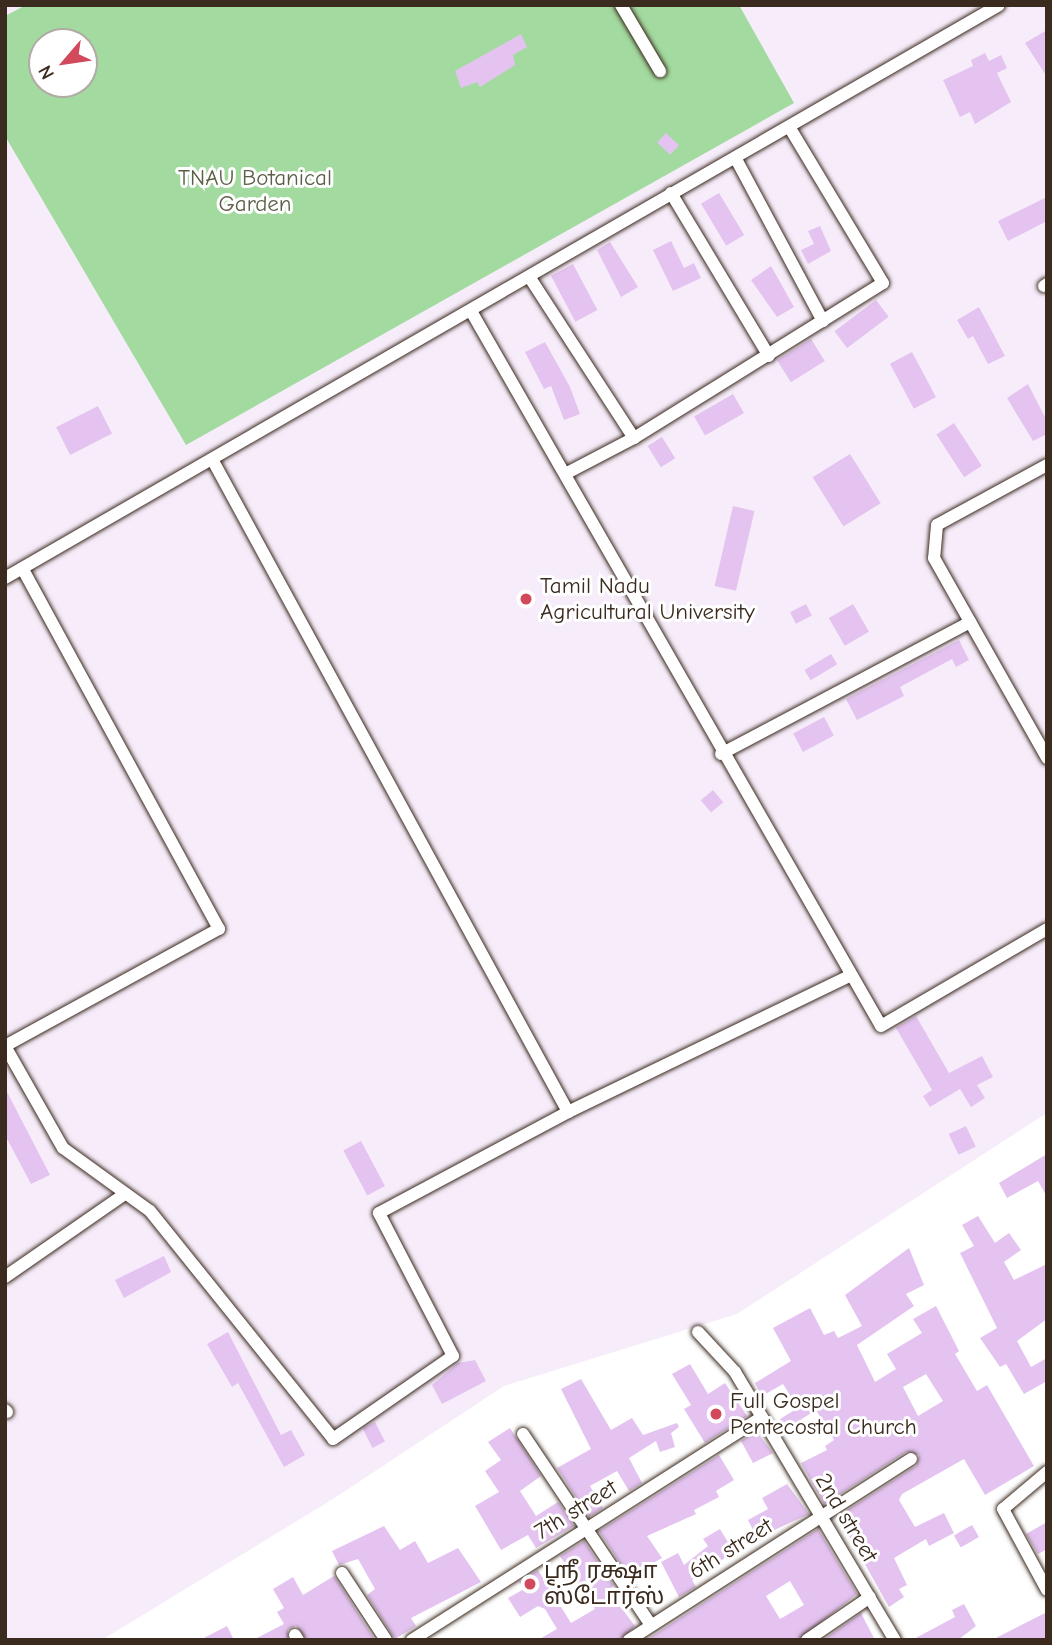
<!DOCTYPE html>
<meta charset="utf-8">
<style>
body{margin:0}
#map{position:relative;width:1052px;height:1645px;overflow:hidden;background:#fff;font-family:"Comic Neue","Noto Sans Tamil",sans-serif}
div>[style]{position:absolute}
.built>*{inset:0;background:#f7edfa}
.green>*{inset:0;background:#a2da9f}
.building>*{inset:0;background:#e4c3f0;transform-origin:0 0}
.roads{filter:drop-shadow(0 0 2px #3b2a1e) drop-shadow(0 0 2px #3b2a1e)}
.street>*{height:12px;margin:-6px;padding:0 6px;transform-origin:6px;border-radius:6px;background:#fff}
.dots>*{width:19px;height:19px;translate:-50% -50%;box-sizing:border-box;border:4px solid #fff;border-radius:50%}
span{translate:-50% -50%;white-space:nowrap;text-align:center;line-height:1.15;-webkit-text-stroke:6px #fff;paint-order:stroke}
.park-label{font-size:23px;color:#5a5f45}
.poi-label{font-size:23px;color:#3b2a1e}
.left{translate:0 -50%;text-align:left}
.street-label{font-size:23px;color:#3b2a1e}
.frame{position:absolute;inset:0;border:7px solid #3b2a1e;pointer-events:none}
.north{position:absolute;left:28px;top:28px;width:70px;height:70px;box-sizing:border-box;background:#fff;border:2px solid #b1aaa5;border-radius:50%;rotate:241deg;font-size:19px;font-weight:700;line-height:28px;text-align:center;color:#3b2a1e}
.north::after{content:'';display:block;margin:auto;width:24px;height:32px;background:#d1495b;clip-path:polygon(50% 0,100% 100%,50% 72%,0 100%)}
</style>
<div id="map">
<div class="built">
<i style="clip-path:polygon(evenodd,5px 5px,1047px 5px,1047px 1113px,737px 1314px,504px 1386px,333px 1499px,102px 1640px,5px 1640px,5px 5px,42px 42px,84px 42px,84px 84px,42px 84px,42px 42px)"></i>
</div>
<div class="green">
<i style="clip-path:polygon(evenodd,26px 5px,739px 5px,794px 103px,186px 445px,5px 136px,5px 16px,26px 5px,42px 42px,84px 42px,84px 84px,42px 84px,42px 42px)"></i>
</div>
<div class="building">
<i style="clip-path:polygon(1047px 30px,1047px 77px,1025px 43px)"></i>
<i style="clip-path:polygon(521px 34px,527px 47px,513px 55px,515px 65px,480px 87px,477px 82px,461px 88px,455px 71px)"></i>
<i style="clip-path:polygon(985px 53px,989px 61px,1001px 55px,1007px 68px,997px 73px,1011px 102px,975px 124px,970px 112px,960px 117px,943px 80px,973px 66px,971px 60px)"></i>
<i style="left:666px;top:133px;width:18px;height:13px;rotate:43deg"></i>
<i style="left:719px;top:193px;width:49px;height:21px;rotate:59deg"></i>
<i style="clip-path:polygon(1047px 197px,1047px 221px,1008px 241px,998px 221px)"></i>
<i style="clip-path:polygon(820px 226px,831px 251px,808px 264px,801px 250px,814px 244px,808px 231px)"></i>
<i style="clip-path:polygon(671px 241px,684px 268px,694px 263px,701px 278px,673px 291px,653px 250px)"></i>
<i style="clip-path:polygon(610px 242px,638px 287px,621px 297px,597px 250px)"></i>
<i style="left:573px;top:264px;width:52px;height:25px;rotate:62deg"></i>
<i style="clip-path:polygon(771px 266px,794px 307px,777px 317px,751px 280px)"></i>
<i style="left:876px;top:300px;width:21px;height:52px;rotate:53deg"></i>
<i style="clip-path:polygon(979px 307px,1005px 356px,988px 364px,973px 336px,968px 339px,957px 320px)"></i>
<i style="left:811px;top:339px;width:26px;height:40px;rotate:58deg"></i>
<i style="clip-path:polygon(545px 342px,570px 387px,580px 414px,564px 420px,551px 386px,544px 389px,525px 352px)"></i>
<i style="left:912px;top:352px;width:51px;height:25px;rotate:62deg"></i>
<i style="clip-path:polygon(1028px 384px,1047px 421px,1047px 434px,1033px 441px,1007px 398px)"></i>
<i style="left:733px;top:394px;width:22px;height:45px;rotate:60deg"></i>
<i style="left:98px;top:406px;width:31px;height:47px;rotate:63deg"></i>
<i style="left:954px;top:423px;width:51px;height:21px;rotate:57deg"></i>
<i style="left:662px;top:437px;width:25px;height:17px;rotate:58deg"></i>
<i style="left:850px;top:454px;width:58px;height:44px;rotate:58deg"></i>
<i style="left:733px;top:506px;width:22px;height:82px;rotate:13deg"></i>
<i style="left:806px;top:604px;width:13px;height:18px;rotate:63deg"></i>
<i style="left:853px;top:604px;width:32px;height:28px;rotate:60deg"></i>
<i style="clip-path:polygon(959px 640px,969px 660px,956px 667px,952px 659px,900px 687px,904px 696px,857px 720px,846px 699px)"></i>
<i style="left:831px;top:654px;width:12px;height:31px;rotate:59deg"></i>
<i style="left:824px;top:717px;width:21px;height:35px;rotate:62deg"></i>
<i style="left:713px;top:790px;width:16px;height:16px;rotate:50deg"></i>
<i style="clip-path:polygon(916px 1016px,949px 1073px,982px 1056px,993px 1077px,977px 1085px,985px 1098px,971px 1107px,960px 1089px,930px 1107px,923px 1096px,932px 1090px,896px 1028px)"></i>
<i style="clip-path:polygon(5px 1088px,50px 1175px,31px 1184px,5px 1135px)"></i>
<i style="left:966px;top:1126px;width:23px;height:19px;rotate:65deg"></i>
<i style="left:361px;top:1141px;width:51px;height:20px;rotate:62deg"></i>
<i style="clip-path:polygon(1047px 1154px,1047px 1197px,1038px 1181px,1007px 1198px,999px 1183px)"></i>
<i style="clip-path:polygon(978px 1216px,995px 1243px,1009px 1233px,1021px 1250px,1004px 1262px,1014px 1280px,1047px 1264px,1047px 1319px,1017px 1341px,1031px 1367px,1047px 1358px,1047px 1381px,1024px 1394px,1006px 1364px,1000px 1367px,980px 1338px,997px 1328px,960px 1253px,974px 1246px,962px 1225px)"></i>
<i style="clip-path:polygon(evenodd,909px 1248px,924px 1285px,906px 1294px,914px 1306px,857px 1345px,875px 1382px,896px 1369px,887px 1354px,922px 1333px,913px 1319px,936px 1306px,959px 1351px,955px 1354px,977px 1391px,987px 1385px,1034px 1466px,985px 1495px,964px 1459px,902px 1494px,899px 1500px,915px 1527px,944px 1513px,954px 1533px,929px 1546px,926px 1539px,894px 1558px,907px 1585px,899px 1589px,904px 1597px,889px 1607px,838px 1516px,916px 1466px,919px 1455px,906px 1452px,824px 1504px,801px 1463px,827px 1450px,825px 1446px,834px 1440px,816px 1410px,786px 1429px,780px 1419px,798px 1408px,783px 1384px,762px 1396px,755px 1383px,791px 1361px,773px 1328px,810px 1308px,824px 1335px,834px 1331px,838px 1338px,862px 1326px,845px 1295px,909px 1248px,926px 1374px,943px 1401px,918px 1416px,903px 1387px,926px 1374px)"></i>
<i style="clip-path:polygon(164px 1256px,171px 1272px,124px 1298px,115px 1280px)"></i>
<i style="clip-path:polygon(228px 1332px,281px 1435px,291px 1430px,305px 1455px,284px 1467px,238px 1383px,232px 1387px,207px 1344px)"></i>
<i style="clip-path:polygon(475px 1360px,486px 1381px,442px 1404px,432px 1385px,458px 1363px)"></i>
<i style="clip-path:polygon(690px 1364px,708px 1394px,725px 1383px,747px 1416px,705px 1443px,684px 1409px,691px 1405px,672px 1374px)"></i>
<i style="clip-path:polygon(581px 1379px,611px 1430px,632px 1418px,643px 1435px,677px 1423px,679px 1427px,671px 1433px,675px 1447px,660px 1452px,656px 1441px,629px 1458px,642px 1483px,629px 1491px,617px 1471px,590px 1486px,603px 1508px,589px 1517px,557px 1468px,591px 1449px,561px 1389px)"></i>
<i style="left:375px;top:1422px;width:22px;height:14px;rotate:63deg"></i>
<i style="clip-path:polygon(510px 1428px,541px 1476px,520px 1491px,536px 1516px,558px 1502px,574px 1526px,536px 1548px,528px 1535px,501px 1550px,475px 1506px,499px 1492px,485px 1471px,501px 1460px,488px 1442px)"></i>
<i style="clip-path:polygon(756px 1431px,773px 1453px,753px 1463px,741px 1441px)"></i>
<i style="clip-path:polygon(719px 1455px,734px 1480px,716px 1491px,719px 1497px,694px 1510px,696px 1514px,647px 1536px,662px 1558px,629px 1577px,599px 1531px)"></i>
<i style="clip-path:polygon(787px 1484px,809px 1514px,757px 1538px,748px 1520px,768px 1509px,762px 1498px)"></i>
<i style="clip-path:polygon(1047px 1522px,1047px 1549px,1038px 1554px,1026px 1534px)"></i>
<i style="left:972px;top:1525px;width:14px;height:21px;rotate:60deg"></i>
<i style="clip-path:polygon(384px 1526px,400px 1550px,415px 1541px,428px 1563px,458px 1548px,481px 1582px,411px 1618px,416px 1626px,395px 1639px,367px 1595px,375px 1589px,358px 1559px,339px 1565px,332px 1551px)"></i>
<i style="clip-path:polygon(720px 1529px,734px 1552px,692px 1580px,696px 1587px,679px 1597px,661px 1562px,678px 1553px,684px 1565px,708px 1546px,703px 1539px)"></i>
<i style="clip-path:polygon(evenodd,818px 1529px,857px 1594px,798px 1640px,646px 1640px,818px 1529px,790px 1581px,804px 1605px,780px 1619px,766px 1596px,790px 1581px)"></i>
<i style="clip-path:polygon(584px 1541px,614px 1586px,608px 1590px,635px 1626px,620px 1640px,538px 1640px,557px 1629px,545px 1609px,538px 1606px,520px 1617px,508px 1598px,524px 1589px,519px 1582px,538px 1570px,571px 1623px,595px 1609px,560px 1556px)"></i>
<i style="clip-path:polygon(334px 1576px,375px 1640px,307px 1640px,296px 1626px,288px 1630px,288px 1640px,253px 1640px,284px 1624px,277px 1612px,284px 1608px,273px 1589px,293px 1577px,303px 1595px)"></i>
<i style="clip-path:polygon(964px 1604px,976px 1626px,958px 1640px,912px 1640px,955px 1617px,952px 1610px)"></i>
<i style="clip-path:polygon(1047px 1612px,1047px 1640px,992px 1640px)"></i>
<i style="clip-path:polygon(861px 1613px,875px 1640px,823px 1640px)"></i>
<i style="clip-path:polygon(227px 1626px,234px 1640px,200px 1640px)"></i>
</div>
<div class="roads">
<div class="street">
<i style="left:621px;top:5px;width:77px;rotate:59.4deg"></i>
<i style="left:736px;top:159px;width:184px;rotate:61.8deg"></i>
<i style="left:671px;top:193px;width:190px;rotate:59deg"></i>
<i style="left:530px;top:278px;width:191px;rotate:57deg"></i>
<i style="left:1044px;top:286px;width:4px;rotate:-34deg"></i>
<i style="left:471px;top:311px;width:824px;rotate:60.17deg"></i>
<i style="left:881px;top:1026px;width:192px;rotate:-30.3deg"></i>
<i style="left:212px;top:459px;width:744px;rotate:61.4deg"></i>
<i style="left:568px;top:1112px;width:314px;rotate:-25.8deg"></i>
<i style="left:1047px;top:465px;width:125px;rotate:151.4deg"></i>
<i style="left:937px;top:525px;width:33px;rotate:95deg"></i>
<i style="left:934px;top:558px;width:230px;rotate:60.5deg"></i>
<i style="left:567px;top:473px;width:76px;rotate:-27.6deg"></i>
<i style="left:634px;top:438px;width:293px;rotate:-31.9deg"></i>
<i style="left:883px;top:283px;width:181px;rotate:-121deg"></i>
<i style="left:5px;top:578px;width:1147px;rotate:-29.96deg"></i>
<i style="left:721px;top:754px;width:282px;rotate:-27.9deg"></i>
<i style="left:5px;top:1046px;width:117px;rotate:60.4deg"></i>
<i style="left:63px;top:1148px;width:107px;rotate:35.9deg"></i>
<i style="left:150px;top:1211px;width:292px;rotate:51.2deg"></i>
<i style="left:333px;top:1439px;width:146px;rotate:-34.7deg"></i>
<i style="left:453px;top:1356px;width:161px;rotate:-117.4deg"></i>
<i style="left:379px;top:1213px;width:214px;rotate:-28.1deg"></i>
<i style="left:5px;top:1046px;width:244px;rotate:-28.7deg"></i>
<i style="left:219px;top:929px;width:411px;rotate:-118.6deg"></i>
<i style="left:5px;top:1277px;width:142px;rotate:-34.7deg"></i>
<i style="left:698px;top:1332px;width:54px;rotate:47.2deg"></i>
<i style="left:735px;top:1372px;width:312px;rotate:59.2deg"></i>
<i style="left:5px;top:1410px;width:3px;rotate:45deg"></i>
<i style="left:523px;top:1434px;width:230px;rotate:56.2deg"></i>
<i style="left:1047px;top:1472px;width:57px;rotate:139.9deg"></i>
<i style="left:1003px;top:1509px;width:92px;rotate:61.5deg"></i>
<i style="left:342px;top:1573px;width:80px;rotate:56.7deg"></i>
<i style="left:295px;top:1635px;width:6px;rotate:59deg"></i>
<i style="left:412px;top:1640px;width:415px;rotate:-32.5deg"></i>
<i style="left:629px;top:1640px;width:335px;rotate:-32.7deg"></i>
<i style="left:807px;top:1640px;width:76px;rotate:-34.3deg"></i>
</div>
</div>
<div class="dots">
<i style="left:526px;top:599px;background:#d1495b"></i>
<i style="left:716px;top:1414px;background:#d1495b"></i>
<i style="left:530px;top:1584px;background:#d1495b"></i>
</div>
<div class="park-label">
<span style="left:255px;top:191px">TNAU Botanical<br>Garden</span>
</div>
<div class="poi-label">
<span class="left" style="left:540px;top:599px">Tamil Nadu<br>Agricultural University</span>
<span class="left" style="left:730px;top:1414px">Full Gospel<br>Pentecostal Church</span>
<span class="left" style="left:544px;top:1584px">ஶ்ரீ ரக்ஷா<br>ஸ்டோர்ஸ்</span>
</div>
<div class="street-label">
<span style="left:576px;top:1510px;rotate:-32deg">7th street</span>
<span style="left:846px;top:1518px;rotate:59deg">2nd street</span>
<span style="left:731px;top:1549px;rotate:-32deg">6th street</span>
</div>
<div class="frame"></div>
<div class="north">N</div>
</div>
